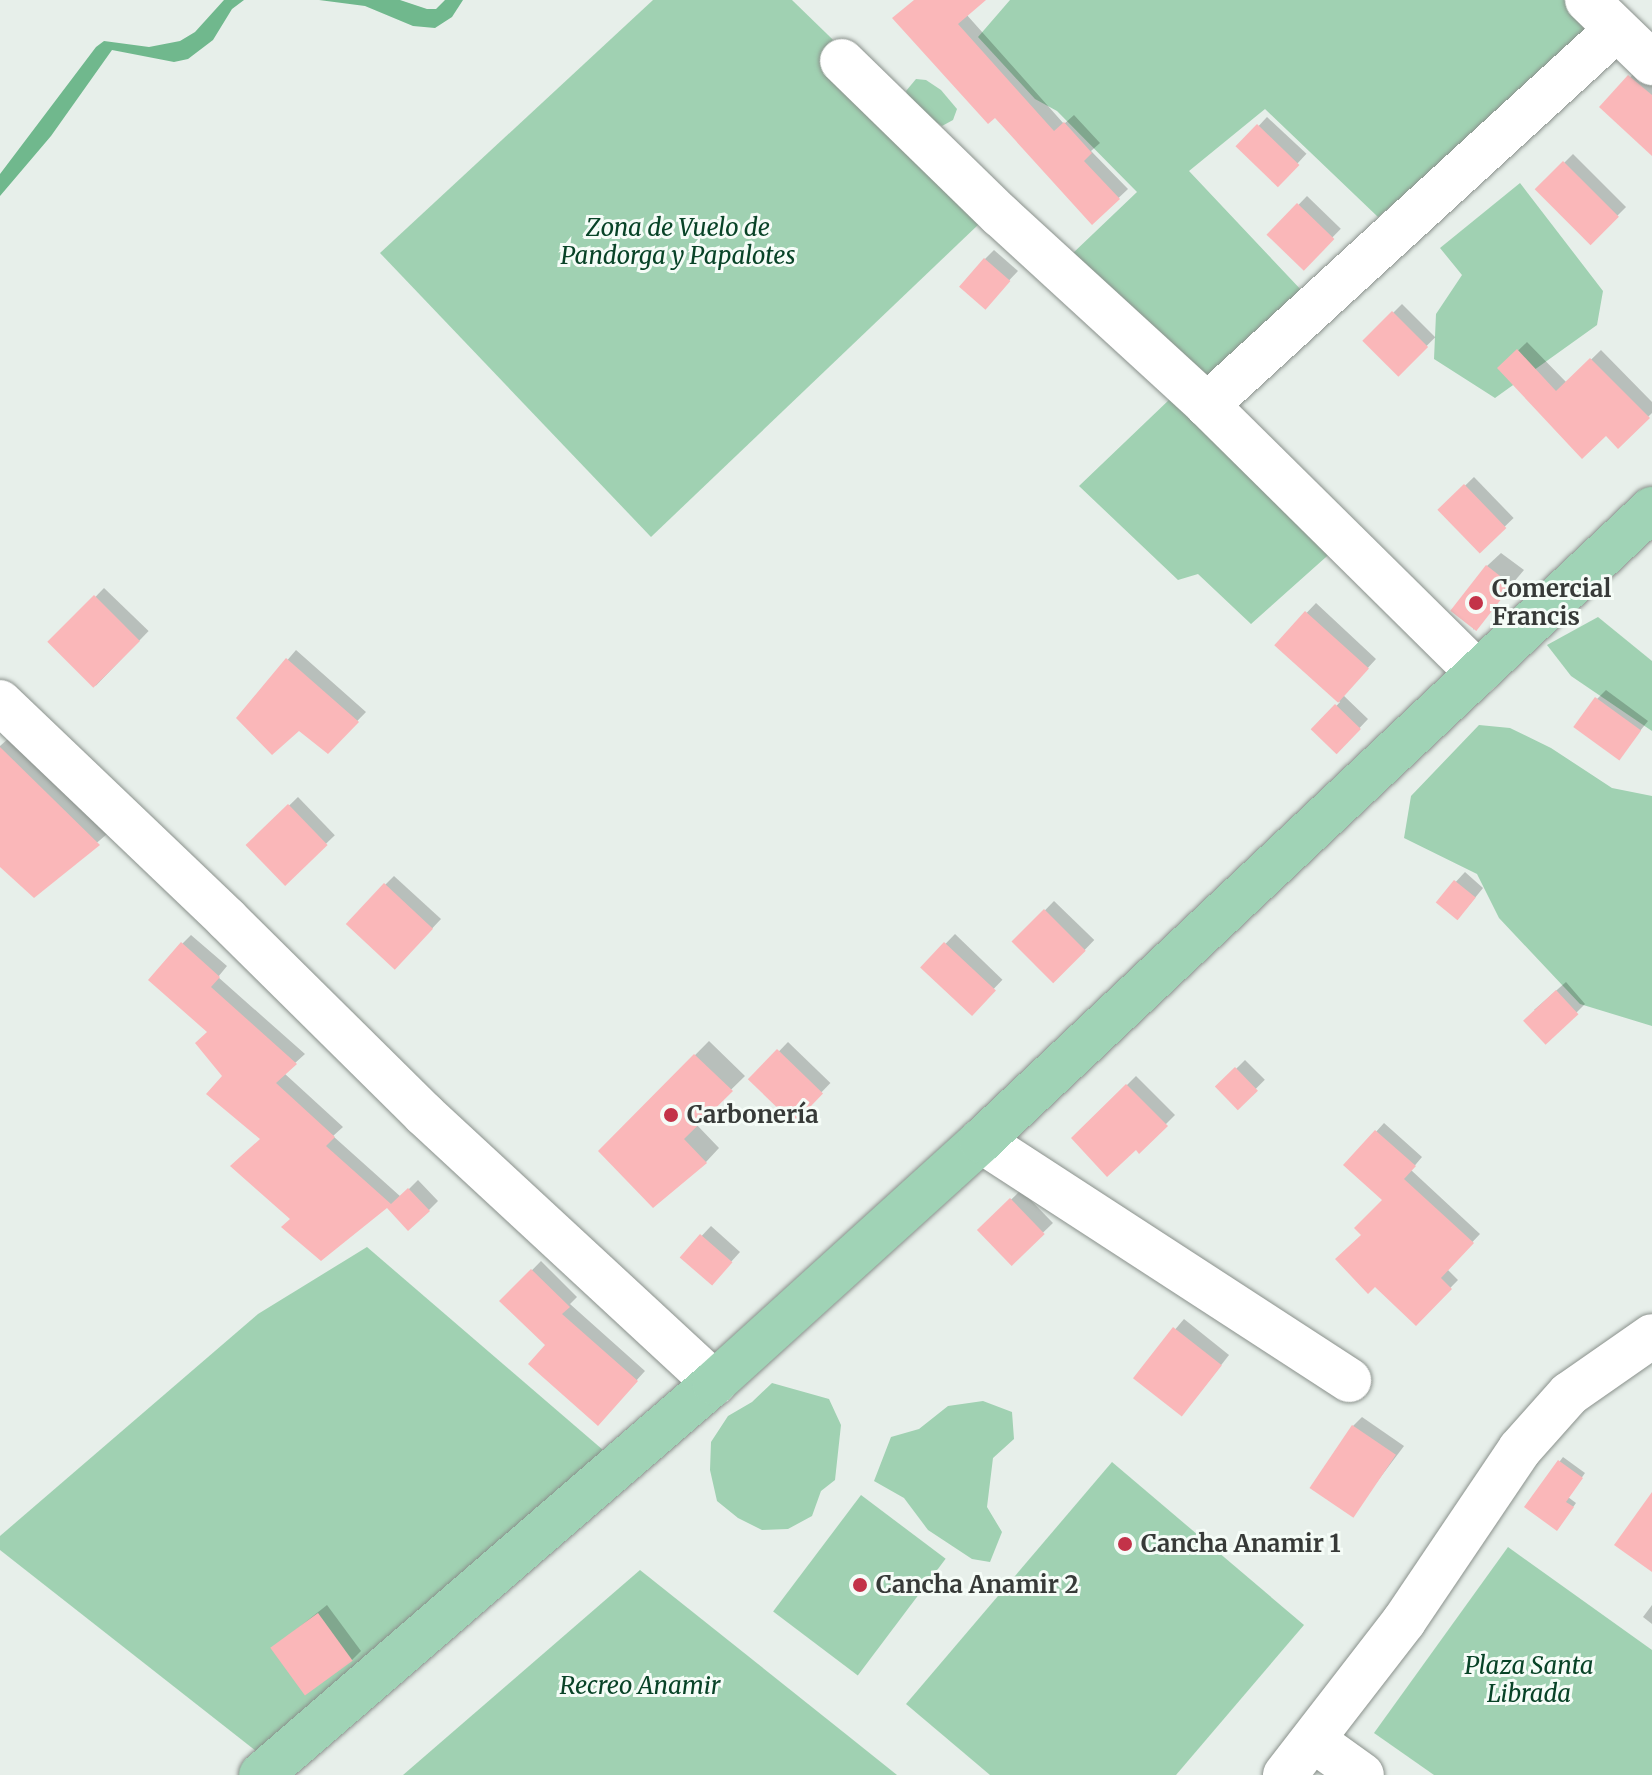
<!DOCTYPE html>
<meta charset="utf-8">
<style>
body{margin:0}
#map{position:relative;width:1652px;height:1775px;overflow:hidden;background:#e7efea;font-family:Merriweather,serif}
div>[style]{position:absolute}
.green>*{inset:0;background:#a0d1b2;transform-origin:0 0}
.water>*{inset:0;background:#70b88d}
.shadow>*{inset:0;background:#0003;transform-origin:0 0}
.building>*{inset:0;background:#fab7b9;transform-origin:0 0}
.roads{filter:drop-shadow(0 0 2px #8a918c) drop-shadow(0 0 2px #8a918c)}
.street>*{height:44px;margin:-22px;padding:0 22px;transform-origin:22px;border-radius:22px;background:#fff}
.primary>*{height:44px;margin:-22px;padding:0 22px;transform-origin:22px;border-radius:22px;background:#a0d3b6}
.dots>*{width:22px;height:22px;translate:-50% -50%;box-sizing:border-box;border:4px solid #f5fcf7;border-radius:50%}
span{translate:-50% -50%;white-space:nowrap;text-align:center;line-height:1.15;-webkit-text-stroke:6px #f5fcf7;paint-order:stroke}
.park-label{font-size:24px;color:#084327;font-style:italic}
.poi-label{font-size:24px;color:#373a38;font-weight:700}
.left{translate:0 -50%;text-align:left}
</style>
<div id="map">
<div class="green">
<i style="clip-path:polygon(653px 0,792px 0,1001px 203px,651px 537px,380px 253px)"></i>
<i style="clip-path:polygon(1010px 0,1569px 0,1600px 30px,1378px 217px,1265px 109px,1189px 171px,1304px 293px,1201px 389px,1072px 254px,1137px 192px,1057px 111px,1035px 99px,978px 37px)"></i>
<i style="clip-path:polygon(916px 79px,926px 80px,941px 90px,957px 109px,953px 120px,942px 126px,913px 106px,906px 91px)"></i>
<i style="clip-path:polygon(1520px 183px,1603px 291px,1597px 325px,1495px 398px,1434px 359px,1436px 314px,1462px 275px,1440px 248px)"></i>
<i style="clip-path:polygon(1171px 398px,1335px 549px,1251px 624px,1198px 574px,1178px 580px,1079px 486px)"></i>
<i style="clip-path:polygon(1598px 617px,1652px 661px,1652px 731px,1571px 676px,1547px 645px)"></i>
<i style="clip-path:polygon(1479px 725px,1510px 728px,1551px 748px,1612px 788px,1652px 796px,1652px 1026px,1580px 1004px,1499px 918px,1477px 874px,1404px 838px,1411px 796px)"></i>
<i style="clip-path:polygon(367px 1247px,610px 1456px,256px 1751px,0 1550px,0 1536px,258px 1314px)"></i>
<i style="clip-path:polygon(772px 1383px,829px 1399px,841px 1425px,835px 1480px,821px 1491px,812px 1516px,788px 1529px,762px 1530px,738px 1518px,717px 1501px,710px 1470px,711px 1442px,728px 1416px,752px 1402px)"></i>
<i style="clip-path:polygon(983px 1401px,1012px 1412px,1014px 1439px,993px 1458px,987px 1507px,1002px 1532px,990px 1562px,972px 1559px,928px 1530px,904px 1498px,874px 1481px,891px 1437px,919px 1429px,948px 1406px)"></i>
<i style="clip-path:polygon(1112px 1462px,1304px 1625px,1176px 1775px,990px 1775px,906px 1704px)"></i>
<i style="left:861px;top:1495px;width:106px;height:146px;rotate:37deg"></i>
<i style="clip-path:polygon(1508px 1547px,1652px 1650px,1652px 1775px,1434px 1775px,1374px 1733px)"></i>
<i style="clip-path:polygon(640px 1570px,852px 1739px,897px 1775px,403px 1775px)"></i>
</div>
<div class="water">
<i style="clip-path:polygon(224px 0,244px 0,232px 9px,213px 40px,188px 59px,174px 62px,112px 50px,51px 136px,0 196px,0 174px,96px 47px,104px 41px,149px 47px,180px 41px,195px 32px)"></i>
<i style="clip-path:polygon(319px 0,400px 0,427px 9px,436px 9px,445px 0,463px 0,452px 17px,435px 28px,413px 26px,365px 6px)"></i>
</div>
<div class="shadow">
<i style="clip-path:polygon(915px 0,982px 0,966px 14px,1064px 124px,1074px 115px,1100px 143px,1091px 151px,1128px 189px,1092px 223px)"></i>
<i style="clip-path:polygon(1639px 68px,1652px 79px,1652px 153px,1602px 107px)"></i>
<i style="left:1267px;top:117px;width:54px;height:41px;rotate:43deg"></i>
<i style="left:1573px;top:154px;width:75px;height:49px;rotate:45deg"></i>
<i style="left:1307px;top:196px;width:47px;height:54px;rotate:44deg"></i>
<i style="clip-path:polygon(994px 250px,1018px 271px,984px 307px,985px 259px)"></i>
<i style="left:1402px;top:304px;width:47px;height:52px;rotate:45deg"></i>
<i style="clip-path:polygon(1527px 342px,1567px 383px,1601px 350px,1652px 402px,1652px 413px,1618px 446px,1606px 434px,1500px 368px)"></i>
<i style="left:1474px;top:477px;width:57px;height:47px;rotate:46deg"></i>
<i style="clip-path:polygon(1501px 553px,1524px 570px,1473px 630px,1487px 566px)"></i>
<i style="left:104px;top:588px;width:62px;height:76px;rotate:44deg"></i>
<i style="clip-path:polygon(1316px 603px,1376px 659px,1343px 695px,1368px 719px,1337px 752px,1314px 730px,1340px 702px,1277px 644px)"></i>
<i style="clip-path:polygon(296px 650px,366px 712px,328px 751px,299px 729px,238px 718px)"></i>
<i style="clip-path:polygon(1606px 690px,1648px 721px,1619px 757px,1597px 699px)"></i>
<i style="clip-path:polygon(9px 738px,107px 834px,35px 896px,0 839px,0 746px)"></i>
<i style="left:298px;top:797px;width:53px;height:69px;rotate:46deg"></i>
<i style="clip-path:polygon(1465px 872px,1483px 888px,1466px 909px,1438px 901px)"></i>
<i style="clip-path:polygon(394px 876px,441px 919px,396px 967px,385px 885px)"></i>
<i style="left:1054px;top:901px;width:56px;height:57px;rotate:44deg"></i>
<i style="left:955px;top:934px;width:66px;height:46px;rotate:44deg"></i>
<i style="clip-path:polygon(191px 935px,227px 966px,218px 977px,305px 1054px,284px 1073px,343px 1127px,333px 1136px,401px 1197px,418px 1180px,438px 1201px,429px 1210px,387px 1206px,292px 1219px,263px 1138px,225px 1076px,182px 944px)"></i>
<i style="clip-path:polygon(1566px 982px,1585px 1004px,1576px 1013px,1534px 1010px)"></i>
<i style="clip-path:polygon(709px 1041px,745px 1076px,696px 1124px,719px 1148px,706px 1162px,600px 1151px)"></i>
<i style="left:788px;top:1042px;width:59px;height:53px;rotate:44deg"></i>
<i style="left:1245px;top:1060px;width:28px;height:38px;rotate:45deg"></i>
<i style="clip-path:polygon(1136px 1076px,1175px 1115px,1139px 1151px,1136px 1147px,1074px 1138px)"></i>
<i style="clip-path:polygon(1384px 1123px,1422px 1157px,1411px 1170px,1480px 1234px,1447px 1269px,1458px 1280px,1416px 1323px,1363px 1234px,1385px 1200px,1346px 1165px)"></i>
<i style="left:1021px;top:1190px;width:46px;height:57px;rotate:46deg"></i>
<i style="clip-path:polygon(711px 1226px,740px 1252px,720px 1274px,682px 1257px)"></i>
<i style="clip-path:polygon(541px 1261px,577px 1297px,570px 1304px,645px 1371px,606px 1414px,548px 1345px,502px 1301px)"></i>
<i style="clip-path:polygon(1184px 1319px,1229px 1355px,1190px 1405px,1135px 1377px)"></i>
<i style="clip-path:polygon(1362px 1417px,1404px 1446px,1352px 1515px,1353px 1426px)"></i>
<i style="clip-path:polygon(1563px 1457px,1585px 1473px,1568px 1497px,1576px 1503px,1561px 1524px,1526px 1507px)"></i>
<i style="clip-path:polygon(327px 1605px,361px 1651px,352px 1660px,273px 1648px)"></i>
<i style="clip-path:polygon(1652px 1605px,1652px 1624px,1643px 1617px)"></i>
</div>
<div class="building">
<i style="clip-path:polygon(914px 0,986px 0,958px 24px,1054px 131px,1064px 122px,1092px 153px,1084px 161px,1120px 199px,1092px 225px,995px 118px,988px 124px,892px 18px)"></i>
<i style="clip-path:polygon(1628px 75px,1652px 95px,1652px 156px,1599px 107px)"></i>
<i style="left:1257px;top:124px;width:59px;height:31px;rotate:44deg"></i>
<i style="left:1563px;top:161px;width:79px;height:40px;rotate:45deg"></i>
<i style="left:1297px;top:203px;width:52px;height:44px;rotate:44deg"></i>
<i style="left:984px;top:258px;width:35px;height:38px;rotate:41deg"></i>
<i style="left:1392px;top:311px;width:51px;height:42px;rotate:45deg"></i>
<i style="clip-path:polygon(1517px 349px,1556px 391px,1590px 358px,1650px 418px,1618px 449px,1606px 436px,1582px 459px,1497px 368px)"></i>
<i style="left:1464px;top:484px;width:61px;height:37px;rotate:46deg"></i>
<i style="left:1486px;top:565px;width:33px;height:58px;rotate:38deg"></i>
<i style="left:94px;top:595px;width:65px;height:66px;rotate:45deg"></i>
<i style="left:1305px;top:611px;width:86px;height:46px;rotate:42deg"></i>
<i style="clip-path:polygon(286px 658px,359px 722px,328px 754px,299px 731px,272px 755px,236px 718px)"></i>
<i style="left:1595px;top:697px;width:57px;height:37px;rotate:36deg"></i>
<i style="left:1335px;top:704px;width:36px;height:35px;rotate:44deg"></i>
<i style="clip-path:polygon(0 747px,100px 845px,34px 898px,0 867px)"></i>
<i style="left:288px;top:804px;width:57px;height:59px;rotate:46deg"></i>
<i style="left:1454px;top:880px;width:28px;height:29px;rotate:39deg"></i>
<i style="left:384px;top:883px;width:67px;height:56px;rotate:43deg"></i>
<i style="left:1044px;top:909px;width:59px;height:46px;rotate:45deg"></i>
<i style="clip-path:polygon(181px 942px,220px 977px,211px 987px,297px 1064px,276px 1083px,335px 1137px,326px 1146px,391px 1204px,408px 1188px,430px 1211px,408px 1231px,387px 1208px,321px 1261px,281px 1227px,290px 1219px,230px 1166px,260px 1139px,206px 1094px,222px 1076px,195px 1043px,207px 1032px,148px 980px)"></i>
<i style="left:944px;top:942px;width:71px;height:35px;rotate:43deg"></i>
<i style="left:1556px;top:990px;width:33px;height:45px;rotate:47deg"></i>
<i style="left:777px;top:1049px;width:64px;height:42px;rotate:44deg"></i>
<i style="clip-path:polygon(694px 1054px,733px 1091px,684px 1139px,707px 1163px,653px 1208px,598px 1151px)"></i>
<i style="left:1235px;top:1067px;width:33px;height:28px;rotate:46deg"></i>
<i style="clip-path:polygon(1126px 1084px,1168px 1126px,1139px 1154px,1136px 1150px,1107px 1177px,1071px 1138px)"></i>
<i style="clip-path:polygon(1375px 1130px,1416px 1166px,1404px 1179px,1474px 1243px,1441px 1278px,1452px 1289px,1416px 1326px,1375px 1287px,1368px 1294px,1335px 1259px,1361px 1235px,1354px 1228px,1382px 1200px,1343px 1165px)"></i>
<i style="left:1010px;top:1198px;width:50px;height:46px;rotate:46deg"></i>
<i style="left:700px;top:1234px;width:43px;height:31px;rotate:41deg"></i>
<i style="clip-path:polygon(531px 1269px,570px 1307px,562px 1314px,638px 1381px,598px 1426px,528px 1364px,545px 1345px,499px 1301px)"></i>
<i style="left:1173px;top:1327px;width:62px;height:65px;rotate:38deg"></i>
<i style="left:1352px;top:1425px;width:53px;height:76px;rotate:34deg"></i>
<i style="clip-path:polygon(1558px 1460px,1583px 1478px,1566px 1502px,1574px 1507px,1557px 1531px,1524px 1507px)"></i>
<i style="clip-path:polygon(1652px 1492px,1652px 1572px,1614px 1545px)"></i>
<i style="left:318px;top:1613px;width:59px;height:59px;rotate:54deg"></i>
</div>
<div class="roads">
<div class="street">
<i style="left:1587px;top:0;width:91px;rotate:44.1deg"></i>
<i style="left:842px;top:61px;width:221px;rotate:44.3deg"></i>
<i style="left:1000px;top:215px;width:281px;rotate:42.5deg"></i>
<i style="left:1207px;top:405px;width:381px;rotate:44.7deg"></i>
<i style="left:1207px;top:405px;width:556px;rotate:-42.52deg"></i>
<i style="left:0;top:702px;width:314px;rotate:43.7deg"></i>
<i style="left:227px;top:919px;width:277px;rotate:44.7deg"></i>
<i style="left:424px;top:1114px;width:396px;rotate:42.8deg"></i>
<i style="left:981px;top:1141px;width:439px;rotate:33deg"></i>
<i style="left:1313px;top:1740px;width:60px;rotate:35.5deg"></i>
<i style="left:1285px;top:1775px;width:195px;rotate:-52.3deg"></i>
<i style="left:1404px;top:1621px;width:207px;rotate:-56deg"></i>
<i style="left:1520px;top:1449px;width:74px;rotate:-48.3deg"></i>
<i style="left:1569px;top:1394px;width:101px;rotate:-34.9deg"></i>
</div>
<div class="primary">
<i style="left:261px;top:1775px;width:599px;rotate:-40.87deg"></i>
<i style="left:714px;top:1383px;width:360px;rotate:-42.2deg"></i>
<i style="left:981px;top:1141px;width:922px;rotate:-43.29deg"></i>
</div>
</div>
<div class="dots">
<i style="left:1476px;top:603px;background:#c33349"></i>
<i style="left:671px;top:1115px;background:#c33349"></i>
<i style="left:1125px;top:1544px;background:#c33349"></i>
<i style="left:860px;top:1585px;background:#c33349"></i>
</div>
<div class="park-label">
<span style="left:678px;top:242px">Zona de Vuelo de<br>Pandorga y Papalotes</span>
<span style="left:1529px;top:1680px">Plaza Santa<br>Librada</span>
<span style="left:640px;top:1686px">Recreo Anamir</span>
</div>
<div class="poi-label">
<span class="left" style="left:1492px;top:603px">Comercial<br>Francis</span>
<span class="left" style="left:687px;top:1115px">Carbonería</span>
<span class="left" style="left:1141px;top:1544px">Cancha Anamir 1</span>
<span class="left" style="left:876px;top:1585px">Cancha Anamir 2</span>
</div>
</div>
